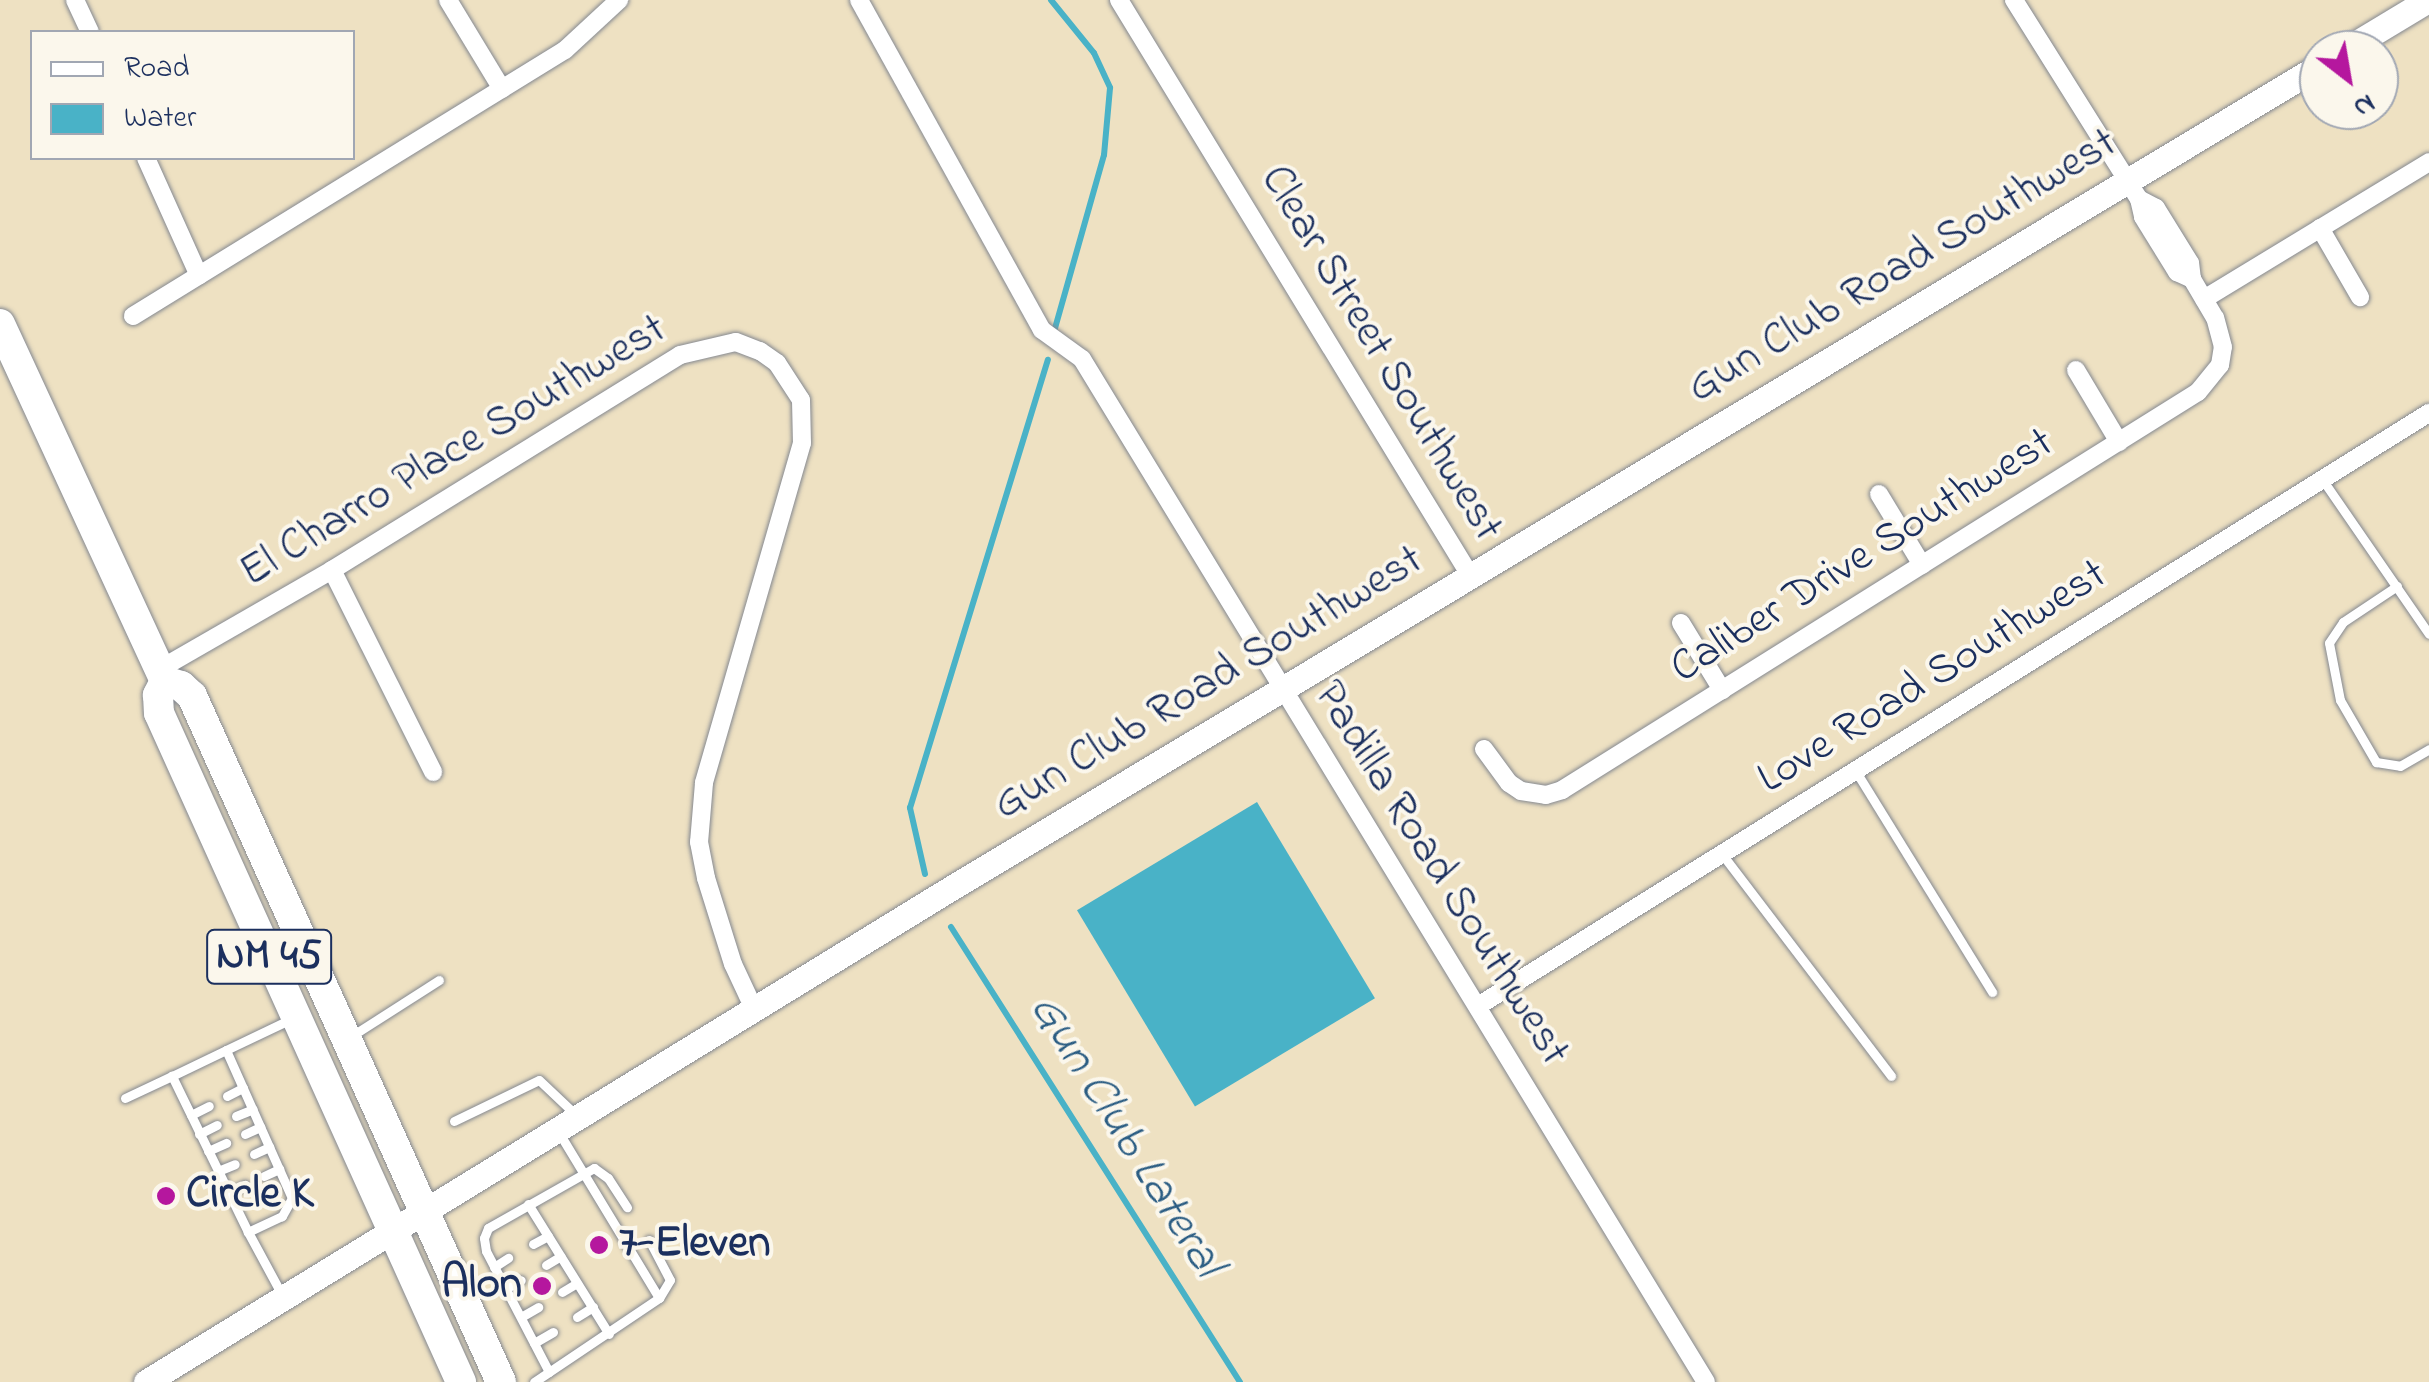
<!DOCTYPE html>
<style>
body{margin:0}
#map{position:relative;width:2429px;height:1382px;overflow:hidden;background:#eee1c2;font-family:"Indie Flower",sans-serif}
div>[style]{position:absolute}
.water>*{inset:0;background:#49b2c7;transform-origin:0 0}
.stream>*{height:6px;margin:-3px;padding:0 3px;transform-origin:3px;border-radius:3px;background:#49b2c7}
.roads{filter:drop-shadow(0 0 2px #848890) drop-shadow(0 0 2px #848890)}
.lane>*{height:9px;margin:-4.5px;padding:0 4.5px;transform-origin:4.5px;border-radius:4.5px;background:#fff}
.street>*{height:18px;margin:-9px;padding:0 9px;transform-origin:9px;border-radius:9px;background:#fff}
.secondary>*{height:25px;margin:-12.5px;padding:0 12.5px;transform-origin:12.5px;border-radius:12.5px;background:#fff}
.primary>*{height:30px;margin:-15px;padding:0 15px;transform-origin:15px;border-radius:15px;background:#fff}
.dots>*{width:28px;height:28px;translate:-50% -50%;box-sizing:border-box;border:5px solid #fbf7ec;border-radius:50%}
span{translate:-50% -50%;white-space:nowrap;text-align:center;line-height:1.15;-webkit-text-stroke:8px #fbf7ec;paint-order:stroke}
.shield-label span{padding:2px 8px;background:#fbf7ec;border:2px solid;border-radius:8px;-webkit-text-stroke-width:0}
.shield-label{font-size:42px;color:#1b2f5e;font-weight:700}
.street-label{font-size:45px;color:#1b2f5e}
.poi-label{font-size:45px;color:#1b2f5e;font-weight:700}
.left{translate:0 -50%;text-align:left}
.right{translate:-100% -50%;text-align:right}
.water-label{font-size:48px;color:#2b5d83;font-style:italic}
.legend{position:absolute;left:30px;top:30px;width:325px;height:130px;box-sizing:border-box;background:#fbf7ec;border:2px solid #a1a7b3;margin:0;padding:12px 18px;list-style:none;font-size:30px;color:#1b2f5e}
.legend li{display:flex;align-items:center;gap:20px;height:50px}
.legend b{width:50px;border:2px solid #a1a7b3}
.north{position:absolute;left:2299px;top:30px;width:100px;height:100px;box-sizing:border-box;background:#fbf7ec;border:2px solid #a1a7b3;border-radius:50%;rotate:149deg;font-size:28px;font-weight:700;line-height:40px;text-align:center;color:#1b2f5e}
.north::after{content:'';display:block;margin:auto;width:35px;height:45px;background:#b5179e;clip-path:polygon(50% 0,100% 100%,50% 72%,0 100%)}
</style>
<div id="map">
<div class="water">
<i style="left:1257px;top:802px;width:229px;height:210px;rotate:59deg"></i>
</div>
<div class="stream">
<i style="left:1051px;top:0;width:68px;rotate:50.9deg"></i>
<i style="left:1094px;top:53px;width:38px;rotate:65deg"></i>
<i style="left:1110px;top:88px;width:67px;rotate:95.1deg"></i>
<i style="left:1104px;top:155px;width:180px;rotate:105.8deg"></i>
<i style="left:925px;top:874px;width:68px;rotate:-102.8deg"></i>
<i style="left:910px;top:808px;width:469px;rotate:-72.9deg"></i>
<i style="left:951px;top:927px;width:539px;rotate:57.58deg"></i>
</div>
<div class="roads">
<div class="lane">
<i style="left:2322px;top:479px;width:188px;rotate:55.4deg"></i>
<i style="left:2397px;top:586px;width:65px;rotate:146.3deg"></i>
<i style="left:2343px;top:622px;width:25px;rotate:124deg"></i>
<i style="left:2329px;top:643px;width:58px;rotate:79.1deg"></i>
<i style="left:2340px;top:700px;width:72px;rotate:59.9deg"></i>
<i style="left:2376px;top:762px;width:24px;rotate:9deg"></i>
<i style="left:2400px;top:766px;width:34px;rotate:-30deg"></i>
<i style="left:1855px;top:770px;width:261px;rotate:58.3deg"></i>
<i style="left:1722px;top:854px;width:279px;rotate:52.7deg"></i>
<i style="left:353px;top:1035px;width:102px;rotate:-32.6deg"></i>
<i style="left:226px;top:1050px;width:162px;rotate:66deg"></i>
<i style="left:292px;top:1198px;width:21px;rotate:119deg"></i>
<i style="left:282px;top:1216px;width:38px;rotate:155deg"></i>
<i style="left:248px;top:1232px;width:174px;rotate:-116deg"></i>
<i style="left:172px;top:1076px;width:60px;rotate:-25.7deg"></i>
<i style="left:226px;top:1050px;width:70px;rotate:-25.5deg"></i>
<i style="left:227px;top:1096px;width:18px;rotate:-27deg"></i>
<i style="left:125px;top:1098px;width:52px;rotate:-25.1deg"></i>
<i style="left:191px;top:1115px;width:20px;rotate:-27deg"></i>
<i style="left:236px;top:1116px;width:18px;rotate:-22deg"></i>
<i style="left:454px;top:1121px;width:94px;rotate:-25.8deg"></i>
<i style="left:539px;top:1080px;width:48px;rotate:43.3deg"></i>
<i style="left:199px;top:1134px;width:20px;rotate:-27deg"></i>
<i style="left:245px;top:1134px;width:17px;rotate:-25deg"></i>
<i style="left:208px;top:1151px;width:20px;rotate:-24deg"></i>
<i style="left:254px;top:1154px;width:17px;rotate:-25deg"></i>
<i style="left:218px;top:1171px;width:18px;rotate:-22deg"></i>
<i style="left:264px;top:1176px;width:17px;rotate:-25deg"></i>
<i style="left:229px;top:1193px;width:18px;rotate:-27deg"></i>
<i style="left:528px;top:1204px;width:153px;rotate:58.1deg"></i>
<i style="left:248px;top:1232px;width:72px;rotate:61.6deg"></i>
<i style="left:649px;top:1240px;width:45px;rotate:62.3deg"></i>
<i style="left:670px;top:1280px;width:21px;rotate:121deg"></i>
<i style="left:533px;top:1244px;width:17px;rotate:-28deg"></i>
<i style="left:546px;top:1265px;width:17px;rotate:-31deg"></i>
<i style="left:494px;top:1267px;width:17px;rotate:-33deg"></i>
<i style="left:505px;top:1289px;width:18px;rotate:-29deg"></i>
<i style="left:562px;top:1292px;width:17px;rotate:-31deg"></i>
<i style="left:521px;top:1317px;width:20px;rotate:-30deg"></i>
<i style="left:577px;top:1317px;width:19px;rotate:-32deg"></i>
<i style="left:534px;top:1343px;width:22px;rotate:-30deg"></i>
<i style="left:549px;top:1372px;width:136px;rotate:-117.5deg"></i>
<i style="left:486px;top:1251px;width:13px;rotate:-99deg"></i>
<i style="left:484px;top:1238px;width:11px;rotate:-68deg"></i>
<i style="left:488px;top:1228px;width:122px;rotate:-29.5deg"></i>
<i style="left:594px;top:1168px;width:17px;rotate:36deg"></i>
<i style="left:608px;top:1178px;width:35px;rotate:57deg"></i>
<i style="left:534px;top:1382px;width:151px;rotate:-33.9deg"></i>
<i style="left:659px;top:1298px;width:195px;rotate:-121.2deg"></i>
</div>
<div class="street">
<i style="left:75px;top:0;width:35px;rotate:65deg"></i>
<i style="left:448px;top:0;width:104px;rotate:58.8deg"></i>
<i style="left:859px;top:0;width:377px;rotate:61deg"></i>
<i style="left:1042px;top:330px;width:49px;rotate:35.9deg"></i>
<i style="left:1082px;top:359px;width:1198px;rotate:58.62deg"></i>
<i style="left:1119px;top:0;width:676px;rotate:58.61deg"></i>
<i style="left:2014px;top:0;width:235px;rotate:57.9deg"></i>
<i style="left:2139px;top:199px;width:18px;rotate:77deg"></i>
<i style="left:2143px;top:217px;width:65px;rotate:58.3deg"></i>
<i style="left:2177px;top:272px;width:17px;rotate:25deg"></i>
<i style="left:2192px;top:279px;width:16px;rotate:-97deg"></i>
<i style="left:2190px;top:263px;width:65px;rotate:-121.7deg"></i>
<i style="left:2156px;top:208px;width:19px;rotate:-152deg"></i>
<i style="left:146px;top:158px;width:129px;rotate:65.8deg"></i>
<i style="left:2320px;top:228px;width:80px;rotate:59.9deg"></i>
<i style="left:2204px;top:299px;width:263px;rotate:-31.3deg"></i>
<i style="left:133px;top:316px;width:507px;rotate:-31.62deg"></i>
<i style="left:565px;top:50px;width:74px;rotate:-42.8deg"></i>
<i style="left:2076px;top:370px;width:84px;rotate:59.2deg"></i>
<i style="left:1879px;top:494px;width:83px;rotate:58.8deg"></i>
<i style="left:332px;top:570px;width:226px;rotate:63.4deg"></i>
<i style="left:1681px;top:623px;width:79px;rotate:58.5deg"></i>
<i style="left:160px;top:669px;width:198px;rotate:-29.9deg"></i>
<i style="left:332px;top:570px;width:409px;rotate:-31.7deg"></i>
<i style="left:680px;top:355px;width:57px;rotate:-13.1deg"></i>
<i style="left:736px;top:342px;width:26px;rotate:21deg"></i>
<i style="left:760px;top:351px;width:21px;rotate:35deg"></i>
<i style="left:777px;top:363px;width:44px;rotate:57deg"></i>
<i style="left:801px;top:400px;width:43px;rotate:88.7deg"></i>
<i style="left:802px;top:443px;width:354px;rotate:106.1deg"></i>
<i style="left:704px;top:783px;width:59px;rotate:94.8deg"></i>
<i style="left:699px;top:842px;width:37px;rotate:79deg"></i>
<i style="left:706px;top:878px;width:90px;rotate:72.6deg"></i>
<i style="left:733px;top:964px;width:50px;rotate:65deg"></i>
<i style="left:1484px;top:749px;width:42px;rotate:53.7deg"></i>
<i style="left:1509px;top:783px;width:14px;rotate:34deg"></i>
<i style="left:1521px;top:791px;width:25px;rotate:9deg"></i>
<i style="left:1546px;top:795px;width:17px;rotate:-17deg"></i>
<i style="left:1562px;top:790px;width:750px;rotate:-32.04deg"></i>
<i style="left:2198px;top:392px;width:35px;rotate:-51deg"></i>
<i style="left:2220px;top:365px;width:18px;rotate:-81deg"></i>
<i style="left:2223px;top:347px;width:30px;rotate:-105deg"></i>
<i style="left:2215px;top:318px;width:45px;rotate:-120.5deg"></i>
<i style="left:1478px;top:1006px;width:1121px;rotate:-31.95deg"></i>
</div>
<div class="secondary">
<i style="left:2345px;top:50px;width:97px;rotate:-31.1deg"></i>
<i style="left:146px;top:1382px;width:935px;rotate:-31.53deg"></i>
<i style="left:943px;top:893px;width:1605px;rotate:-31.01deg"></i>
</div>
<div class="primary">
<i style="left:0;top:324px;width:393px;rotate:65.2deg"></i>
<i style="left:165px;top:681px;width:17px;rotate:17deg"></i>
<i style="left:181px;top:686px;width:15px;rotate:42deg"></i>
<i style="left:192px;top:696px;width:752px;rotate:65.75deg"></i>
<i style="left:165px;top:681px;width:16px;rotate:117deg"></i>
<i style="left:158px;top:695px;width:18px;rotate:87deg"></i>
<i style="left:159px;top:713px;width:734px;rotate:65.7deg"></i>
</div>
</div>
<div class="dots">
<i style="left:166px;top:1196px;background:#b5179e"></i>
<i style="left:599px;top:1245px;background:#b5179e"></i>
<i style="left:542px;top:1286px;background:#b5179e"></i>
</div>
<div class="shield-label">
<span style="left:269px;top:957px">NM 45</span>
</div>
<div class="street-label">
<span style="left:1903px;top:267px;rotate:-31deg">Gun Club Road Southwest</span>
<span style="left:1380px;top:354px;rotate:59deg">Clear Street Southwest</span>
<span style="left:454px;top:452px;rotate:-31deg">El Charro Place Southwest</span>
<span style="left:1863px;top:557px;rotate:-32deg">Caliber Drive Southwest</span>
<span style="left:1933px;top:678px;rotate:-32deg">Love Road Southwest</span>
<span style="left:1209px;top:684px;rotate:-31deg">Gun Club Road Southwest</span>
<span style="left:1440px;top:874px;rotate:58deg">Padilla Road Southwest</span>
</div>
<div class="poi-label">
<span class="left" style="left:186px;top:1196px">Circle K</span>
<span class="left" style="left:619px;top:1245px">7-Eleven</span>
<span class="right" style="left:522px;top:1286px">Alon</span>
</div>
<div class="water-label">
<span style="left:1125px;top:1136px;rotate:58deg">Gun Club Lateral</span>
</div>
<ul class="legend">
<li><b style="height:12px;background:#fff"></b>Road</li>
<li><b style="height:28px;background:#49b2c7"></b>Water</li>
</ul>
<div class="north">N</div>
</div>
